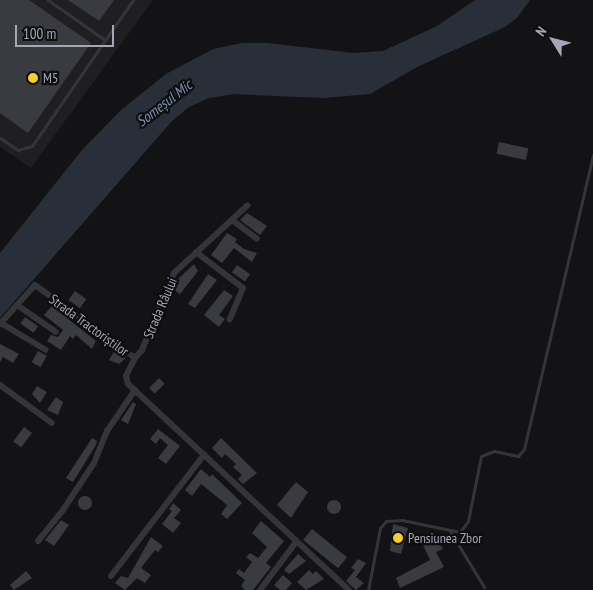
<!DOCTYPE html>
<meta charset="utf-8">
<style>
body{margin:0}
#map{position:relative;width:593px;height:590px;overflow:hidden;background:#131315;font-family:"PT Sans Narrow",sans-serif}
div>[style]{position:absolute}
.built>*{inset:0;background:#1f1f22}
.water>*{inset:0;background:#292f39}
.building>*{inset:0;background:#3a3b40;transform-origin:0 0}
.round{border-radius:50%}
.lane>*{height:3px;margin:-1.5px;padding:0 1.5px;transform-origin:1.5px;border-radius:1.5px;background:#34343a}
.street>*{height:6px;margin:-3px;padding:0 3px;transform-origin:3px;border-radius:3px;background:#34343a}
.dots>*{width:14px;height:14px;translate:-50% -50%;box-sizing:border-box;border:2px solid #0e0e0f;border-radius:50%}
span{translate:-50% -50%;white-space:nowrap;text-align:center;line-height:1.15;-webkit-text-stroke:4.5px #0e0e0f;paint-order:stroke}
.poi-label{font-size:14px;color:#a4a7b6}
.left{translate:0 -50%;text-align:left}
.street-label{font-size:14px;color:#a4a7b6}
.water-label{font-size:15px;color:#7990b2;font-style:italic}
.north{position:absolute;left:528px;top:15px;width:50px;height:50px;-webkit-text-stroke:4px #0e0e0f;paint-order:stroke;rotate:306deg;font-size:14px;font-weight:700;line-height:20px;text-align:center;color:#a4a7b6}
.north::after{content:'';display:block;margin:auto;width:18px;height:22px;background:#a4a7b6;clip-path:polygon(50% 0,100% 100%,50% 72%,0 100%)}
.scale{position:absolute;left:15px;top:25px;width:99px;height:22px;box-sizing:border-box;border:2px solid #a4a7b6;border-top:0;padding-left:6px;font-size:15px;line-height:18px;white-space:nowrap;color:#a4a7b6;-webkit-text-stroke:4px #0e0e0f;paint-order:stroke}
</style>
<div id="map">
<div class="built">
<i style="clip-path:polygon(0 0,153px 0,31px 168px,0 147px)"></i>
</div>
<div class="water">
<i style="clip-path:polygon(475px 0,530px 0,517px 18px,505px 27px,417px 67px,370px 94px,324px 98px,234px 94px,209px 98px,189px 107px,172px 121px,0 318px,0 253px,82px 150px,121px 110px,166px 74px,213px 49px,242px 43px,268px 43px,353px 53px,383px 51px,437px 26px)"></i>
</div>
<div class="building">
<i style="clip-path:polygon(0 0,29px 0,91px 43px,28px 133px,0 113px)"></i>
<i style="clip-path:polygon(68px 0,114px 0,99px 21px)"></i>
<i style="left:499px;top:142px;width:30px;height:12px;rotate:12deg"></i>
<i style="clip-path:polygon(247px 213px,267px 226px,260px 235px,240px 220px)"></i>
<i style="clip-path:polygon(227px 233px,237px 239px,235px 242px,244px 249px,257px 253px,252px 262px,234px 248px,222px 263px,211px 255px)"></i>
<i style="clip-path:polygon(194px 264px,198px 271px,180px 294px,173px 289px,176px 281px)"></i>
<i style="left:237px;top:265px;width:16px;height:9px;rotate:35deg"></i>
<i style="clip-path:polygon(208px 274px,217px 280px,195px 308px,188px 304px)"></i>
<i style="clip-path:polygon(224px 290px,233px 296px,219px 315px,225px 319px,219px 327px,204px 315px)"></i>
<i style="left:75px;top:291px;width:14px;height:11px;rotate:36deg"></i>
<i style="clip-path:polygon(52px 306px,96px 341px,92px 349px,76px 335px,73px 339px,70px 336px,61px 350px,47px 341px,51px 335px,58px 337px,63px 330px,44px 315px)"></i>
<i style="left:25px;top:317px;width:16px;height:8px;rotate:35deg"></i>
<i style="clip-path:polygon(0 344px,19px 354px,13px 363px,3px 357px,0 362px)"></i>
<i style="clip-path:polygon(115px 350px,126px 358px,119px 364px,109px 360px)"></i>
<i style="left:38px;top:351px;width:10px;height:13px;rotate:29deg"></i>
<i style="left:159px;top:378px;width:8px;height:14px;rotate:45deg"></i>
<i style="clip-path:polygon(37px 386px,47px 392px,40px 403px,32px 394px)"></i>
<i style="clip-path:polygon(56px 397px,63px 402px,58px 415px,47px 410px)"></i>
<i style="clip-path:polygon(133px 402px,136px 404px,128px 424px,121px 420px)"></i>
<i style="left:24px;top:427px;width:10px;height:18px;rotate:37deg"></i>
<i style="clip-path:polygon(158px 429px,180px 446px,166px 464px,158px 458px,168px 445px,160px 438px,156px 444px,150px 439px)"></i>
<i style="clip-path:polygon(92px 438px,97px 441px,96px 445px,73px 482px,66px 478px)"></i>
<i style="clip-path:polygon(221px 438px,257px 473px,243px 484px,238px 479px,242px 475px,233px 467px,236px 464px,225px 454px,222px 458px,212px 448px)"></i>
<i style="clip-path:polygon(201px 469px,210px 477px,212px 474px,242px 503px,227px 519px,221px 514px,227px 505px,201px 484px,192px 496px,185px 490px)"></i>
<i style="clip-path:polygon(296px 482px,308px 492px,291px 518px,277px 505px)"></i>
<i class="round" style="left:78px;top:496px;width:14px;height:14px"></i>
<i class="round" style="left:327px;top:500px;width:14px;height:14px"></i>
<i style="clip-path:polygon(173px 503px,181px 510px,174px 518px,181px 523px,173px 533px,162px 524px,172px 511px,169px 509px)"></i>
<i style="clip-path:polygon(61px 520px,69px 525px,54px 546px,45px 540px)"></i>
<i style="clip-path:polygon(261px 521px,284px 541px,266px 563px,271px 567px,253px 590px,245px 590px,241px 586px,245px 580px,236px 573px,239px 569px,244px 573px,252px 562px,246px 557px,250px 553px,258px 558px,267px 547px,252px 533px)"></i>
<i style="clip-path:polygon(393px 524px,408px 528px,401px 554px,390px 551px)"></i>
<i style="left:312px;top:529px;width:45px;height:14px;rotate:39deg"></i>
<i style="clip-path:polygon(151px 537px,163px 546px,158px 552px,155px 550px,141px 568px,151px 575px,145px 583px,137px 578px,125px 590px,115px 583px,121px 576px,128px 578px)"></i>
<i style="clip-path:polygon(437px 538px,443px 549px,436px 552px,444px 567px,400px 588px,396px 578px,430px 560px,423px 545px)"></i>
<i style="clip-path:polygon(298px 554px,306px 561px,289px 574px,284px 570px)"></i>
<i style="clip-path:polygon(358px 559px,366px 563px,356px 577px,364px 583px,356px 590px,346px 581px,355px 570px,351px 568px)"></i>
<i style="clip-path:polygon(309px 570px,313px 574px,316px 571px,324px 579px,306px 590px,297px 582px)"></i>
<i style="clip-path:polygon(26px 571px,32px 578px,14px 590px,10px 585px)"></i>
<i style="clip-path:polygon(283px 575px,292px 583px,286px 590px,280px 590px,274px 585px)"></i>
</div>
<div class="lane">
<i style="left:48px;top:0;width:70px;rotate:35.1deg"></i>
<i style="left:105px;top:40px;width:49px;rotate:-55deg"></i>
<i style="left:0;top:138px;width:22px;rotate:34deg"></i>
<i style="left:18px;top:150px;width:15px;rotate:-16deg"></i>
<i style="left:32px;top:146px;width:129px;rotate:-55.4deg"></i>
<i style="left:450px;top:531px;width:66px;rotate:58.7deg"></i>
<i style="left:368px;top:590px;width:63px;rotate:-79deg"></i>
<i style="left:380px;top:528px;width:9px;rotate:-49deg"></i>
<i style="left:386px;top:521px;width:16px;rotate:-4deg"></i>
<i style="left:402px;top:520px;width:59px;rotate:11.7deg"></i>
<i style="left:460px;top:532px;width:14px;rotate:-54deg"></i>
<i style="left:468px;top:521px;width:66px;rotate:-78.7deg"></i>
<i style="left:481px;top:456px;width:14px;rotate:-21deg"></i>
<i style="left:494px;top:451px;width:25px;rotate:12deg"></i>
<i style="left:518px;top:456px;width:9px;rotate:-49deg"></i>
<i style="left:524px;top:449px;width:302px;rotate:-76.8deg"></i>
</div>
<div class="street">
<i style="left:232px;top:220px;width:31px;rotate:37deg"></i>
<i style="left:196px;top:252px;width:59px;rotate:37.5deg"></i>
<i style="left:243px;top:288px;width:34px;rotate:113deg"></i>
<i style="left:17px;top:305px;width:47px;rotate:34.7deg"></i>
<i style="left:1px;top:323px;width:52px;rotate:31deg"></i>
<i style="left:0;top:324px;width:52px;rotate:-48.1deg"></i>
<i style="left:35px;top:285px;width:124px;rotate:36.1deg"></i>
<i style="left:135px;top:358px;width:20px;rotate:117deg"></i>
<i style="left:126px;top:376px;width:8px;rotate:76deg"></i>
<i style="left:128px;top:384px;width:302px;rotate:43deg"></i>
<i style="left:135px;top:358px;width:11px;rotate:-49deg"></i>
<i style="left:142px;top:350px;width:83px;rotate:-67.4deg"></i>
<i style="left:174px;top:273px;width:100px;rotate:-42.6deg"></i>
<i style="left:0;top:385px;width:64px;rotate:36.2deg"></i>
<i style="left:38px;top:541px;width:40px;rotate:-51deg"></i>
<i style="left:63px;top:510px;width:56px;rotate:-56.6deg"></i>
<i style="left:94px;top:463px;width:35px;rotate:-68deg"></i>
<i style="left:107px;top:431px;width:50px;rotate:-55.7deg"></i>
<i style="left:111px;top:576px;width:153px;rotate:-52.5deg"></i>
<i style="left:260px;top:590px;width:60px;rotate:-53.1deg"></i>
</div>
<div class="dots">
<i style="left:33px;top:78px;background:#f9cf27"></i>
<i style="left:398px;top:538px;background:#f9cf27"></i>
</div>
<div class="poi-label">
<span class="left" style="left:43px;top:78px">M5</span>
<span class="left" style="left:408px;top:538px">Pensiunea Zbor</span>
</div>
<div class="street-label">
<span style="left:160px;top:308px;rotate:-67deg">Strada Râului</span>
<span style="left:89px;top:325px;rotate:36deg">Strada Tractoriștilor</span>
</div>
<div class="water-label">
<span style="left:164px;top:103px;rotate:-38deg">Someșul Mic</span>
</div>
<div class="north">N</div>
<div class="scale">100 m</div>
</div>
